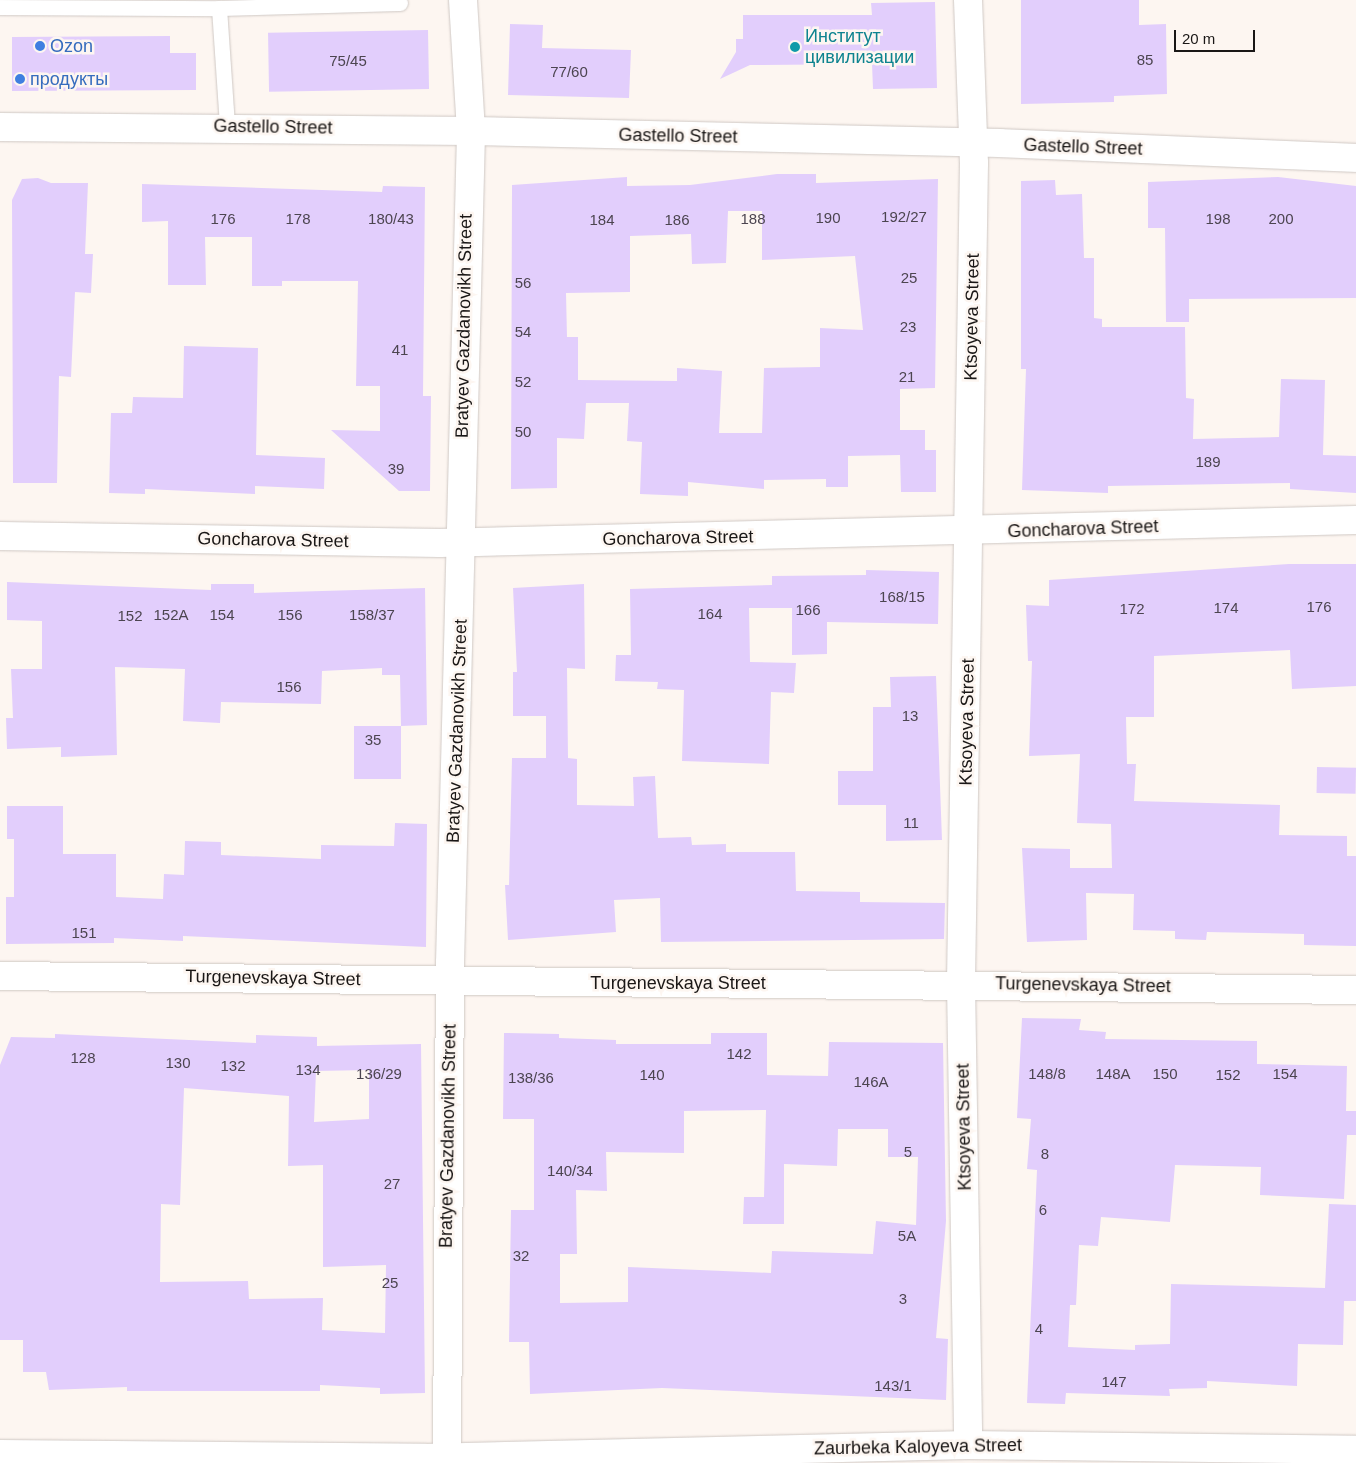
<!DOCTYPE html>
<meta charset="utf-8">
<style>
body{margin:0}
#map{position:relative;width:1356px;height:1463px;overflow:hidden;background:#fdf6f1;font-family:Helvetica,sans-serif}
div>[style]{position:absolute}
.building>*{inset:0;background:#e2cefc;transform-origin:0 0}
.roads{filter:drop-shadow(0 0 1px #cfc8c4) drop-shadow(0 0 1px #cfc8c4)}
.lane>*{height:15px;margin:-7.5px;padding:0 7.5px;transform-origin:7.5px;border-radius:7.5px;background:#fff}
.street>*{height:28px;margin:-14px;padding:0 14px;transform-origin:14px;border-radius:14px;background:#fff}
.secondary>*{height:28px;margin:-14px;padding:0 14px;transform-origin:14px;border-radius:14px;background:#fff}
.dots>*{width:14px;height:14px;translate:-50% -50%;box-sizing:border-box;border:2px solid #fdf6f1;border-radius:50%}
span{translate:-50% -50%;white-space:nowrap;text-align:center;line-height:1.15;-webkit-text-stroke:5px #fdf6f1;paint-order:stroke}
.number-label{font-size:15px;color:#4c4550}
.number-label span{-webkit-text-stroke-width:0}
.culture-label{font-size:18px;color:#0d838f}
.left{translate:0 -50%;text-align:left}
.shop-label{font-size:18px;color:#366cbe}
.street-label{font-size:18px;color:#1a1716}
.scale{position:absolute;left:1174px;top:30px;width:81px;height:22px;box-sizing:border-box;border:2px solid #1a1716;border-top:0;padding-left:6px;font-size:15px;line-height:18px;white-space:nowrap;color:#1a1716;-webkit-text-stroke:4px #fdf6f1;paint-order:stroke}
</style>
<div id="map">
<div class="building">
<i style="clip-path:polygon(1021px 0,1139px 0,1139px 25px,1166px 24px,1167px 94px,1114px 96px,1114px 102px,1021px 104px)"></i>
<i style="clip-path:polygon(935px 2px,937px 88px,873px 89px,872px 64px,750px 65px,720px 79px,736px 52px,736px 39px,743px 39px,743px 15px,872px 15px,871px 3px)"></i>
<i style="clip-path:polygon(510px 24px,543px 25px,542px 48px,631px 50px,629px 98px,508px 95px)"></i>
<i style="left:428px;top:30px;width:59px;height:160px;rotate:89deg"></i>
<i style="clip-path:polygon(170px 36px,170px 53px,196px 53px,196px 90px,12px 91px,12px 37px)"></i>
<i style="clip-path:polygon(evenodd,777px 174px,816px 174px,816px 183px,938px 179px,935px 388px,900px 389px,900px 430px,925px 430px,925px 450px,936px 450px,936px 492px,901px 492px,900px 455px,848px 456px,848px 487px,826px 487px,826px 479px,764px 480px,764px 489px,688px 482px,688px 496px,640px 494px,642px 442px,627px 441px,629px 403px,586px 403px,584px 439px,557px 438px,557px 488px,511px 489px,512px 185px,627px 177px,627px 186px,690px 185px,777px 174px,728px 211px,762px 211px,762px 260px,855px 256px,863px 330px,820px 328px,820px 367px,764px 368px,762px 433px,719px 433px,722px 371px,677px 368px,677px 381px,578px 380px,578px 337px,567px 337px,566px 293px,630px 292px,630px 236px,691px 234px,692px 264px,726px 263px,728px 211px)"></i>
<i style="clip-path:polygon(1278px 177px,1356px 186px,1356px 298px,1189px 299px,1189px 322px,1166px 322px,1165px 228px,1148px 228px,1148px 182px)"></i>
<i style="clip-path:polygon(38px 178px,51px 183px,88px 183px,85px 254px,93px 254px,91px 293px,75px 292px,71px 377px,59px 376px,57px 483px,13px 483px,12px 200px,22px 179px)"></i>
<i style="clip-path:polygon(1055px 180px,1056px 195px,1082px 194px,1084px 258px,1094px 258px,1094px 318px,1102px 319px,1102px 327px,1185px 327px,1186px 398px,1194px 399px,1193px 439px,1279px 437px,1281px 379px,1325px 380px,1323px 455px,1356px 456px,1356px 493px,1290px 489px,1290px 483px,1108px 486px,1108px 493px,1022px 490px,1026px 369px,1021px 369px,1021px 181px)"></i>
<i style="clip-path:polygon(142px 184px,382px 192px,383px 186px,425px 187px,423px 396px,431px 396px,430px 491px,399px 491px,331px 430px,380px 431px,380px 386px,356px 386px,358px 281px,282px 281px,282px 286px,252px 286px,252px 237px,205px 237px,206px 285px,168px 285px,168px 221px,142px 222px)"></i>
<i style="clip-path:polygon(184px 346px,258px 348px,256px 455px,325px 458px,324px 489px,255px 486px,255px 494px,145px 489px,145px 494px,109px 493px,111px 413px,132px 413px,133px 397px,183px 398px)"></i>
<i style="clip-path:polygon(1289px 564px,1356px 564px,1356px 686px,1292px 689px,1290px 650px,1154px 656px,1154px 717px,1126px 717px,1127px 764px,1136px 764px,1134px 801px,1280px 805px,1279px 835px,1347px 836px,1347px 856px,1356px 856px,1356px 946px,1304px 945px,1304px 934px,1207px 932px,1206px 940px,1175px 939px,1175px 931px,1133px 930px,1134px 894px,1086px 893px,1087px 940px,1027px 942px,1022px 848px,1070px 849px,1070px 868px,1112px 868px,1111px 824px,1077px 823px,1080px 754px,1029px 756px,1032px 661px,1028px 661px,1026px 605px,1049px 606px,1049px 580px)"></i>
<i style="clip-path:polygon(866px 570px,939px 572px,938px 624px,827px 622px,827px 654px,792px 655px,792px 608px,749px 608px,750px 662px,796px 663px,794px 693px,771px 692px,769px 764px,682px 761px,684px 690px,657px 689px,658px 682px,615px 681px,616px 655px,631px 655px,630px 589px,772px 585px,772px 576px,866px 575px)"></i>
<i style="clip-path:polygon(7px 582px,211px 590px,211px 584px,254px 584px,254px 593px,425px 588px,427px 725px,401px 726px,400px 675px,382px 675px,382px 668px,322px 671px,321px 704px,221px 702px,220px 723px,183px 721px,185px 669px,115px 667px,117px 755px,61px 757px,61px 747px,7px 749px,6px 718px,13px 718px,11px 669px,42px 669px,42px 621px,7px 620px)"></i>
<i style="clip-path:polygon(584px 584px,585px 669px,567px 668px,568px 758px,577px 759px,577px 805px,634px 806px,633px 777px,655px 776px,658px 838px,691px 837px,692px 845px,726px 844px,726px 852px,795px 852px,796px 891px,860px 892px,860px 902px,945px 903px,944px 939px,661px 942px,660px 898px,614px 900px,616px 932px,508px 940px,505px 885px,509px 885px,512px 758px,546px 758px,546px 716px,513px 716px,513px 672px,517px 672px,513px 588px)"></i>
<i style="clip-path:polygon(936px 676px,942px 840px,886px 841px,886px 805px,838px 805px,838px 771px,873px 771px,873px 707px,891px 707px,890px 677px)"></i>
<i style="left:354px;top:726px;width:47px;height:53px"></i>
<i style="left:1317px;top:767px;width:39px;height:26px;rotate:1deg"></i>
<i style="clip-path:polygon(7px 806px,63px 806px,63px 854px,116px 854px,116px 897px,163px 899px,164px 874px,184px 875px,185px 841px,221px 842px,221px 855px,321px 859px,321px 845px,394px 846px,395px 823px,427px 824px,426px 947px,183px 936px,183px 941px,114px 938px,114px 943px,6px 944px,6px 897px,14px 897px,14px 839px,7px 839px)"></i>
<i style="clip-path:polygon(1022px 1018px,1081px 1019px,1079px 1030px,1106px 1032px,1105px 1039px,1257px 1041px,1257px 1064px,1347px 1066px,1346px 1111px,1356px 1111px,1356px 1135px,1347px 1135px,1344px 1199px,1260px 1195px,1261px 1167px,1175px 1165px,1170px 1222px,1101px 1217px,1098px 1246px,1079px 1245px,1076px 1305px,1070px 1305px,1068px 1347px,1135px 1350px,1135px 1345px,1170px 1344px,1171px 1284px,1325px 1288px,1329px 1204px,1356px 1205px,1356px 1301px,1344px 1301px,1343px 1345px,1298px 1344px,1297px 1386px,1207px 1381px,1207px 1388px,1169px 1389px,1170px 1396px,1066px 1393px,1065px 1404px,1027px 1403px,1037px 1170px,1027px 1169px,1031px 1119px,1017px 1118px)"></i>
<i style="clip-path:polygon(evenodd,504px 1033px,559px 1034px,559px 1038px,616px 1040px,616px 1044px,711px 1044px,711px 1033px,767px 1033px,767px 1075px,828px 1076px,829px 1042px,943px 1043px,946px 1221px,936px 1338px,948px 1339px,946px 1400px,662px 1388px,530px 1394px,529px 1342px,509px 1342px,511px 1210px,534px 1210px,534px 1119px,503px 1119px,504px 1033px,766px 1110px,764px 1197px,744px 1197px,743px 1224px,784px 1224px,784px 1164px,837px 1166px,838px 1129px,888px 1129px,888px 1157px,918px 1157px,916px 1225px,876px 1221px,873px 1254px,772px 1251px,771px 1273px,628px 1267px,628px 1302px,560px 1303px,560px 1254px,577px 1254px,576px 1190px,607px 1191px,606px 1152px,684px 1153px,684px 1111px,766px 1110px)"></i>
<i style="clip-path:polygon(evenodd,55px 1034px,256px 1043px,256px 1035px,317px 1037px,317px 1046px,421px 1044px,425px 1393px,380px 1394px,380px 1388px,320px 1385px,320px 1391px,127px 1391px,127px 1387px,49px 1390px,46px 1372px,23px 1372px,23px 1340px,0 1340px,0 1065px,11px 1037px,55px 1038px,55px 1034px,369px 1070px,369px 1119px,314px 1122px,316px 1071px,369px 1070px,55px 1034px,184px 1088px,289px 1096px,288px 1166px,323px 1165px,323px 1267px,386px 1265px,385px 1333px,322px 1330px,323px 1298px,249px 1299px,248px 1281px,160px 1282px,161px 1204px,180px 1205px,184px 1088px)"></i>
</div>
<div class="roads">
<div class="lane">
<i style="left:0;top:7px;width:219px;rotate:0.3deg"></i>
<i style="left:219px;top:8px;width:118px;rotate:86.1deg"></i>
<i style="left:219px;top:8px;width:181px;rotate:-1.6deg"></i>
</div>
<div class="street">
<i style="left:968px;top:0;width:163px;rotate:87.9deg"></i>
<i style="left:974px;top:163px;width:820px;rotate:90.91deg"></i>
<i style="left:961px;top:983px;width:462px;rotate:89.1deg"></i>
<i style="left:0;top:127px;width:471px;rotate:0.5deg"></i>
<i style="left:471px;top:131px;width:529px;rotate:1.3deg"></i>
<i style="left:1000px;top:143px;width:356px;rotate:2.4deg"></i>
<i style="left:0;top:976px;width:1356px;rotate:0.59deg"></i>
<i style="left:0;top:1454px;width:425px;rotate:0.5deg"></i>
<i style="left:425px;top:1458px;width:543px;rotate:-1.37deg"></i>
<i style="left:968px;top:1445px;width:388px;rotate:0.7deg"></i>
<i style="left:447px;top:1463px;width:500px;rotate:-89.66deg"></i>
<i style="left:450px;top:963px;width:832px;rotate:-88.55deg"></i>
<i style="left:471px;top:131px;width:131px;rotate:-93.5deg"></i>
</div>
<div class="secondary">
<i style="left:0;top:536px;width:440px;rotate:0.9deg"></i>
<i style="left:440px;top:543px;width:916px;rotate:-1.44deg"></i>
</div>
</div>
<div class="dots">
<i style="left:40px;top:46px;background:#3f7fe0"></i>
<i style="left:795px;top:47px;background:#0f9aa8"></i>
<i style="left:20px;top:79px;background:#3f7fe0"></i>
</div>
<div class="number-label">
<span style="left:1145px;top:60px">85</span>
<span style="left:348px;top:61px">75/45</span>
<span style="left:569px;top:72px">77/60</span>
<span style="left:904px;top:217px">192/27</span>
<span style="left:828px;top:218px">190</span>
<span style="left:223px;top:219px">176</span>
<span style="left:298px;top:219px">178</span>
<span style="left:391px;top:219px">180/43</span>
<span style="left:753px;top:219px">188</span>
<span style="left:1218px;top:219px">198</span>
<span style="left:1281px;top:219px">200</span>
<span style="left:602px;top:220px">184</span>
<span style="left:677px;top:220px">186</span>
<span style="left:909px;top:278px">25</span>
<span style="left:523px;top:283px">56</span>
<span style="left:908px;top:327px">23</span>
<span style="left:523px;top:332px">54</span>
<span style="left:400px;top:350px">41</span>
<span style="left:907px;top:377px">21</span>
<span style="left:523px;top:382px">52</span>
<span style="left:523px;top:432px">50</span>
<span style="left:1208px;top:462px">189</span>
<span style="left:396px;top:469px">39</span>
<span style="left:902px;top:597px">168/15</span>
<span style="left:1319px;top:607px">176</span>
<span style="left:1226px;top:608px">174</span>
<span style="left:1132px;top:609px">172</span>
<span style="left:808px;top:610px">166</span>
<span style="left:710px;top:614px">164</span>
<span style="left:171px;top:615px">152А</span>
<span style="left:222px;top:615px">154</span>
<span style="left:290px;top:615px">156</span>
<span style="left:372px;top:615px">158/37</span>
<span style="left:130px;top:616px">152</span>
<span style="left:289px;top:687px">156</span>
<span style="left:910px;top:716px">13</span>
<span style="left:373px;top:740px">35</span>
<span style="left:911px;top:823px">11</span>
<span style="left:84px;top:933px">151</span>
<span style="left:739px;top:1054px">142</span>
<span style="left:83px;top:1058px">128</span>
<span style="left:178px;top:1063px">130</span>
<span style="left:233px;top:1066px">132</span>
<span style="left:308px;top:1070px">134</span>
<span style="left:379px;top:1074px">136/29</span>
<span style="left:1047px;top:1074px">148/8</span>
<span style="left:1113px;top:1074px">148А</span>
<span style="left:1165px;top:1074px">150</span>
<span style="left:1285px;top:1074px">154</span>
<span style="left:652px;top:1075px">140</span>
<span style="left:1228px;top:1075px">152</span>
<span style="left:531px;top:1078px">138/36</span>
<span style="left:871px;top:1082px">146А</span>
<span style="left:908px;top:1152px">5</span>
<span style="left:1045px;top:1154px">8</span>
<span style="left:570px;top:1171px">140/34</span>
<span style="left:392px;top:1184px">27</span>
<span style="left:1043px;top:1210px">6</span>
<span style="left:907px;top:1236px">5А</span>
<span style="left:521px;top:1256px">32</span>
<span style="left:390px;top:1283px">25</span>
<span style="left:903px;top:1299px">3</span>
<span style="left:1039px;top:1329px">4</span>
<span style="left:1114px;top:1382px">147</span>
<span style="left:893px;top:1386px">143/1</span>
</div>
<div class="culture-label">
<span class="left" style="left:805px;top:47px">Институт<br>цивилизации</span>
</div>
<div class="shop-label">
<span class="left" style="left:50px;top:46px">Ozon</span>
<span class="left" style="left:30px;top:79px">продукты</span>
</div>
<div class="street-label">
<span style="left:273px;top:127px;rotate:1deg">Gastello Street</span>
<span style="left:678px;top:136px;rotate:1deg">Gastello Street</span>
<span style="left:1083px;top:147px;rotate:2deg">Gastello Street</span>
<span style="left:972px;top:317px;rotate:-89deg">Ktsoyeva Street</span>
<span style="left:464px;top:326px;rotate:-89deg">Bratyev Gazdanovikh Street</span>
<span style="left:1083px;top:529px;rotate:-2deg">Goncharova Street</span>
<span style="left:678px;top:538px;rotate:-1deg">Goncharova Street</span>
<span style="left:273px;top:540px;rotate:1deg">Goncharova Street</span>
<span style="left:967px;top:722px;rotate:-89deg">Ktsoyeva Street</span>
<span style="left:457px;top:731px;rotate:-88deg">Bratyev Gazdanovikh Street</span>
<span style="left:273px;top:978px;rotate:1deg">Turgenevskaya Street</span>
<span style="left:678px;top:983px">Turgenevskaya Street</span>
<span style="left:1083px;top:985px;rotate:1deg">Turgenevskaya Street</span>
<span style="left:964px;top:1127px;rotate:-91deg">Ktsoyeva Street</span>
<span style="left:448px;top:1136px;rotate:-89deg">Bratyev Gazdanovikh Street</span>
<span style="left:918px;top:1447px;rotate:-1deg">Zaurbeka Kaloyeva Street</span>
</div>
<div class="scale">20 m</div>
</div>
